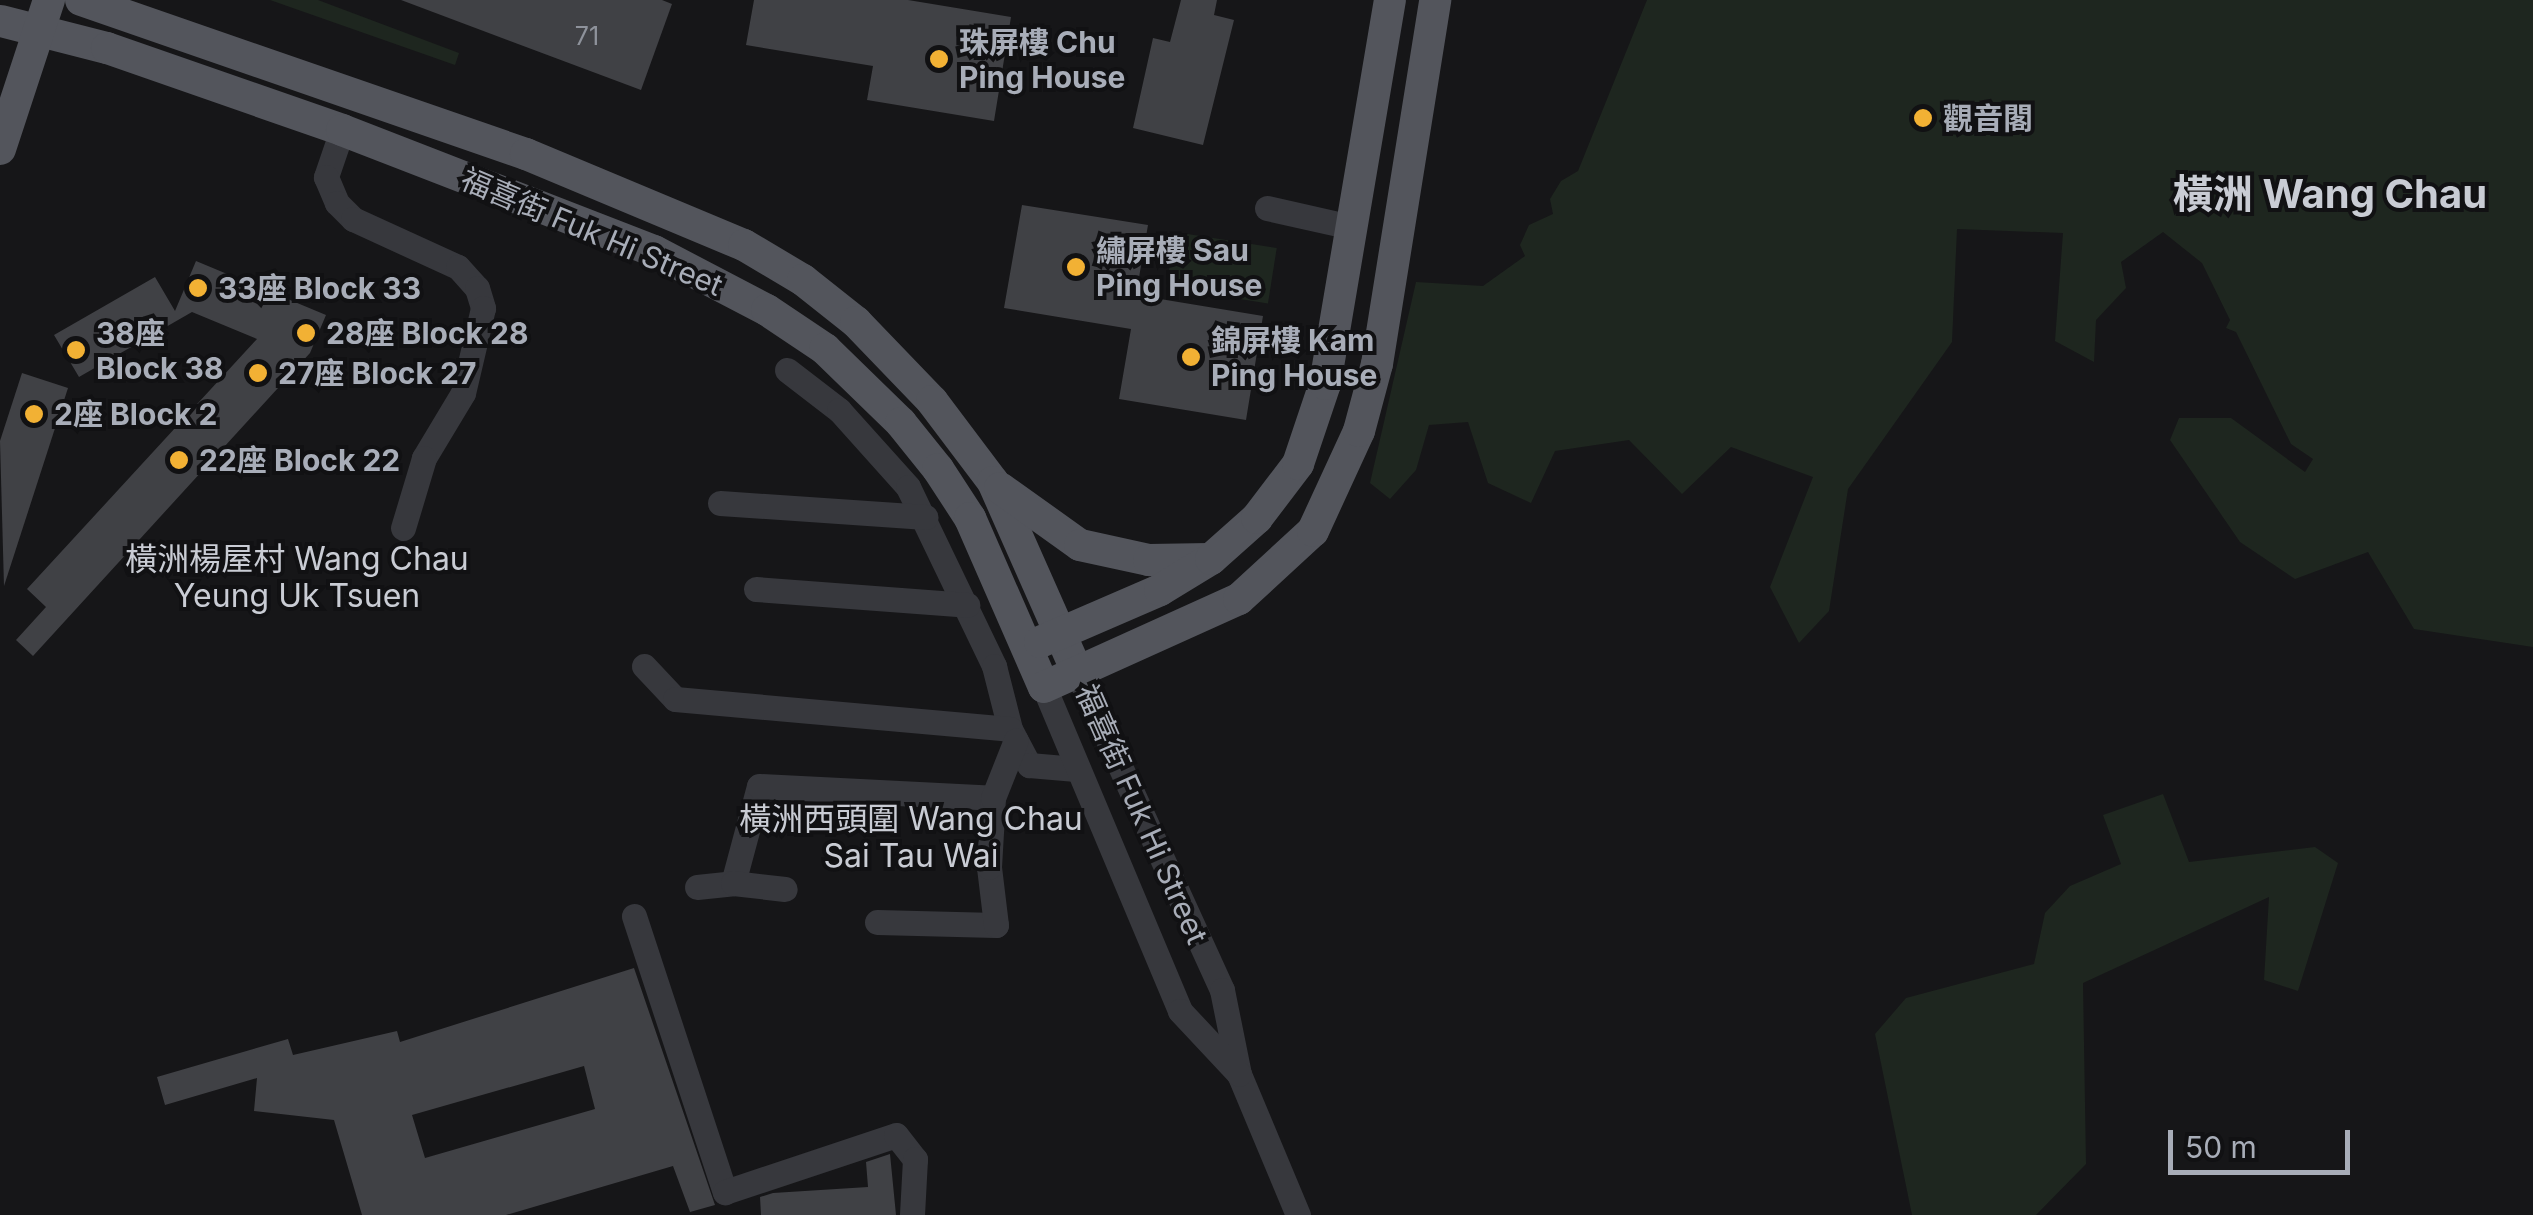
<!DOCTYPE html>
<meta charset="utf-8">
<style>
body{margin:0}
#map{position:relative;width:2533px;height:1215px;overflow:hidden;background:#161618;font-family:Inter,"Noto Sans TC",sans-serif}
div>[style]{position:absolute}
.green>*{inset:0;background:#1e261f;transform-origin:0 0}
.building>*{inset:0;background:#404145}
.minor>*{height:25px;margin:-12.5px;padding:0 12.5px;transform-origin:12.5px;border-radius:12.5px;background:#37383d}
.major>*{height:32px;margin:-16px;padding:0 16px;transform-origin:16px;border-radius:16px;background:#53555c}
.dots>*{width:28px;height:28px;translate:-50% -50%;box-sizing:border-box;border:5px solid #111113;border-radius:50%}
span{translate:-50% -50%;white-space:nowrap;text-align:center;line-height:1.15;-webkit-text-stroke:8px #111113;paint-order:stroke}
.number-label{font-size:25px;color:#8e929b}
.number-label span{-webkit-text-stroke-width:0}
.poi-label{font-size:30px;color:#a8adb8;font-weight:700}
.left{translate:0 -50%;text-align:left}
.street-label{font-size:30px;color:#a8adb8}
.neighbourhood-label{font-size:32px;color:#c9ccd4}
.district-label{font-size:40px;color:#c9ccd4;font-weight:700}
.scale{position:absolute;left:2168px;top:1130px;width:182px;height:45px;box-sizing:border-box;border:5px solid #a8adb8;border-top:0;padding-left:12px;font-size:30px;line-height:35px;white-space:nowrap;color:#a8adb8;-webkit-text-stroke:8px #111113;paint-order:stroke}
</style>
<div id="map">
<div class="green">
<i style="clip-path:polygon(270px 0,318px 0,459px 53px,455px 65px)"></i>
<i style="clip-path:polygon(1647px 0,2533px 0,2533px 647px,2414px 629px,2368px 552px,2295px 579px,2240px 542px,2170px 440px,2179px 418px,2231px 418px,2305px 472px,2313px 459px,2291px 444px,2236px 332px,2226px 328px,2230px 320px,2202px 263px,2163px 232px,2121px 262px,2126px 288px,2096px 320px,2094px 362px,2055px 341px,2063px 233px,1957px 229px,1952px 342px,1848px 489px,1829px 611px,1799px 643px,1770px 587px,1813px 477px,1731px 447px,1682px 494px,1629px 440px,1555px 451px,1531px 503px,1488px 483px,1468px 422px,1429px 425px,1416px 470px,1390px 499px,1370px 483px,1416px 282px,1483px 286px,1525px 256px,1520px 245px,1529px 225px,1553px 214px,1550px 199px,1561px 181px,1578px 171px)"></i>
<i style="left:1175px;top:232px;width:103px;height:56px;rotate:9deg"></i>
<i style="clip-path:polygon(2163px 794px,2189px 862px,2315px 847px,2338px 863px,2298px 991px,2264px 980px,2269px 897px,2083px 983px,2086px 1164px,2036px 1215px,1912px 1215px,1875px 1034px,1906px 998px,2034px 964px,2045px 913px,2070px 886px,2121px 864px,2103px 815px)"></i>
</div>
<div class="building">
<i style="clip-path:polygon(401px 0,662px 0,672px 4px,641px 90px)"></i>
<i style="clip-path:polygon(754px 0,908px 0,1011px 17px,994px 121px,867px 100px,873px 66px,746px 45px)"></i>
<i style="clip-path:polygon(1181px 0,1217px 0,1214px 15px,1234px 20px,1203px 145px,1133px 128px,1153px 38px,1170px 42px)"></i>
<i style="clip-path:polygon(1022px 205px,1148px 225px,1136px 295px,1263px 316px,1246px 420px,1119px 399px,1131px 329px,1004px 308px)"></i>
<i style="clip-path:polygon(196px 261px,326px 315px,310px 353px,33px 656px,16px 640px,46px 607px,27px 589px,257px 339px,192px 312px,79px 377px,54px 335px,155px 277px,175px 311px)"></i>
<i style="clip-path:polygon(22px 373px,68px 388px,4px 586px,0 441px)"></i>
<i style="clip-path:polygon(evenodd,634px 968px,715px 1205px,690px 1212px,673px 1166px,506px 1215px,362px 1215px,334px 1120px,254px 1111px,257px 1078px,165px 1105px,157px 1077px,288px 1039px,293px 1055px,397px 1031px,400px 1042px,634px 968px,584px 1066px,595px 1109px,425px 1158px,412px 1115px,584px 1066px)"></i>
<i style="clip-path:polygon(890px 1154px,896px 1215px,761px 1215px,760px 1197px,773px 1193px,868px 1187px,866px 1162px)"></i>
</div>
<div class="minor">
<i style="left:342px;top:130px;width:50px;rotate:108.8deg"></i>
<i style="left:326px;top:177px;width:28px;rotate:67deg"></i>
<i style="left:337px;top:203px;width:23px;rotate:45deg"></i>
<i style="left:353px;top:219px;width:115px;rotate:24.6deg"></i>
<i style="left:458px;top:267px;width:28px;rotate:48deg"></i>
<i style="left:477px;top:288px;width:21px;rotate:73deg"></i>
<i style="left:483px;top:308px;width:87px;rotate:103.2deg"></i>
<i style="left:463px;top:393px;width:76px;rotate:121deg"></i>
<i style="left:424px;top:458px;width:73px;rotate:106.7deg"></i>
<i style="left:1267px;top:208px;width:86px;rotate:12.7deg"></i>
<i style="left:787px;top:370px;width:66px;rotate:37.6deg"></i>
<i style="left:839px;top:410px;width:103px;rotate:48.1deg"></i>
<i style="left:908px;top:487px;width:199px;rotate:64.3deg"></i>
<i style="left:994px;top:666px;width:65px;rotate:75.7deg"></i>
<i style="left:1010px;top:729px;width:41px;rotate:62.2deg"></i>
<i style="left:1029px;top:765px;width:47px;rotate:4.9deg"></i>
<i style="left:720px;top:503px;width:206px;rotate:3.9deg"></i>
<i style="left:756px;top:589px;width:212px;rotate:4.3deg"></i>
<i style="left:644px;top:666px;width:45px;rotate:46.8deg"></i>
<i style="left:675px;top:699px;width:336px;rotate:5.1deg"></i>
<i style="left:1078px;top:674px;width:347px;rotate:65.5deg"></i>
<i style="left:1222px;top:990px;width:86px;rotate:78.6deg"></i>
<i style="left:1239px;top:1074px;width:153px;rotate:67.3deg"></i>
<i style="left:1044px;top:687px;width:351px;rotate:67.2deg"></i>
<i style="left:1180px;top:1011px;width:86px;rotate:46.9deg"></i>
<i style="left:733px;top:883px;width:100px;rotate:-75deg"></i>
<i style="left:759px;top:786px;width:234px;rotate:2.9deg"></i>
<i style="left:697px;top:887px;width:36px;rotate:-6deg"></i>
<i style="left:733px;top:883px;width:52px;rotate:6.6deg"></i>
<i style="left:634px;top:916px;width:291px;rotate:71.8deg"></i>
<i style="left:725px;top:1192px;width:180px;rotate:-18.4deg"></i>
<i style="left:896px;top:1135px;width:31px;rotate:52deg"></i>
<i style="left:915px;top:1159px;width:56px;rotate:93.1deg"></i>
<i style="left:877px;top:922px;width:119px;rotate:1.4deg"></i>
<i style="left:996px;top:925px;width:58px;rotate:-96.9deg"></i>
<i style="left:989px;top:867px;width:69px;rotate:-86.7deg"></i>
<i style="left:993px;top:798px;width:62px;rotate:-68.4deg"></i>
</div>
<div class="major">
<i style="left:81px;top:0;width:471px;rotate:19.1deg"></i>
<i style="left:526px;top:154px;width:236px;rotate:22.7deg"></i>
<i style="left:744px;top:245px;width:69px;rotate:30.7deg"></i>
<i style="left:803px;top:280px;width:68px;rotate:38.4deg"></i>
<i style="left:856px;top:322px;width:110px;rotate:46.1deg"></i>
<i style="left:932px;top:401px;width:101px;rotate:53deg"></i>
<i style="left:993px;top:482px;width:210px;rotate:66.1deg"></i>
<i style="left:1px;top:21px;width:109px;rotate:14.3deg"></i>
<i style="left:107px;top:48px;width:249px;rotate:19.2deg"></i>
<i style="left:342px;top:130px;width:335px;rotate:21.2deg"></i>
<i style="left:654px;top:251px;width:127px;rotate:27.6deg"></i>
<i style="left:767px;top:310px;width:70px;rotate:33.9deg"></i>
<i style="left:825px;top:349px;width:106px;rotate:44.2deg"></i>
<i style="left:901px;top:423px;width:59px;rotate:51.2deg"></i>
<i style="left:938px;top:469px;width:59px;rotate:56.9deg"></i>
<i style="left:970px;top:518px;width:184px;rotate:66.4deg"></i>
<i style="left:1044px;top:687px;width:214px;rotate:-24.3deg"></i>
<i style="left:1239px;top:599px;width:100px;rotate:-42.6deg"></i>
<i style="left:1313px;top:531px;width:110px;rotate:-65.3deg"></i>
<i style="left:1359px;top:431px;width:69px;rotate:-75deg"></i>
<i style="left:1377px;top:364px;width:369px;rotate:-80.9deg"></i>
<i style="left:0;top:149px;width:157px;rotate:-71.8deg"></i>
<i style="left:1000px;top:488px;width:98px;rotate:35.5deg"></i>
<i style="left:1080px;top:545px;width:71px;rotate:12.3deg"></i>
<i style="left:1149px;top:560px;width:61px;rotate:-0.9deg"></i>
<i style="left:1040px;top:642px;width:131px;rotate:-23.4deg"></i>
<i style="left:1160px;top:590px;width:60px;rotate:-31.3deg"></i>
<i style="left:1211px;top:559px;width:62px;rotate:-41.7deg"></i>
<i style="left:1257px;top:518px;width:68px;rotate:-52.8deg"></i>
<i style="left:1298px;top:464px;width:84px;rotate:-71.4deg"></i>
<i style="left:1325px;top:384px;width:389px;rotate:-80.4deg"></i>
</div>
<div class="dots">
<i style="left:939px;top:59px;background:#f2b134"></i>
<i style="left:1923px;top:118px;background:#f2b134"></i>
<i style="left:1076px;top:267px;background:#f2b134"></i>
<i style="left:198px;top:288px;background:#f2b134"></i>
<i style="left:306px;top:333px;background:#f2b134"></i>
<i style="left:76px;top:350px;background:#f2b134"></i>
<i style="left:1191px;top:357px;background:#f2b134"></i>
<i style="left:258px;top:373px;background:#f2b134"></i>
<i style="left:34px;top:414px;background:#f2b134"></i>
<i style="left:179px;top:460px;background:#f2b134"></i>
</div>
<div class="number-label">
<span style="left:587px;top:36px">71</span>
</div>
<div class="poi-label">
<span class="left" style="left:959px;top:59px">珠屏樓 Chu<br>Ping House</span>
<span class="left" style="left:1943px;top:118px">觀音閣</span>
<span class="left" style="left:1096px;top:267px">繡屏樓 Sau<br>Ping House</span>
<span class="left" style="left:218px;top:288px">33座 Block 33</span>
<span class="left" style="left:96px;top:350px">38座<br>Block 38</span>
<span class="left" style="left:326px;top:333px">28座 Block 28</span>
<span class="left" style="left:1211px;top:357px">錦屏樓 Kam<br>Ping House</span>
<span class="left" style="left:278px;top:373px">27座 Block 27</span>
<span class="left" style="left:54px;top:414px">2座 Block 2</span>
<span class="left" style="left:199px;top:460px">22座 Block 22</span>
</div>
<div class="street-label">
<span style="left:592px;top:232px;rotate:23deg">福喜街 Fuk Hi Street</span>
<span style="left:1142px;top:814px;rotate:66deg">福喜街 Fuk Hi Street</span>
</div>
<div class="neighbourhood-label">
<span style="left:297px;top:578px">橫洲楊屋村 Wang Chau<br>Yeung Uk Tsuen</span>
<span style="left:911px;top:838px">橫洲西頭圍 Wang Chau<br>Sai Tau Wai</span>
</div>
<div class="district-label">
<span style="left:2330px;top:194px">橫洲 Wang Chau</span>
</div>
<div class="scale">50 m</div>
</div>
